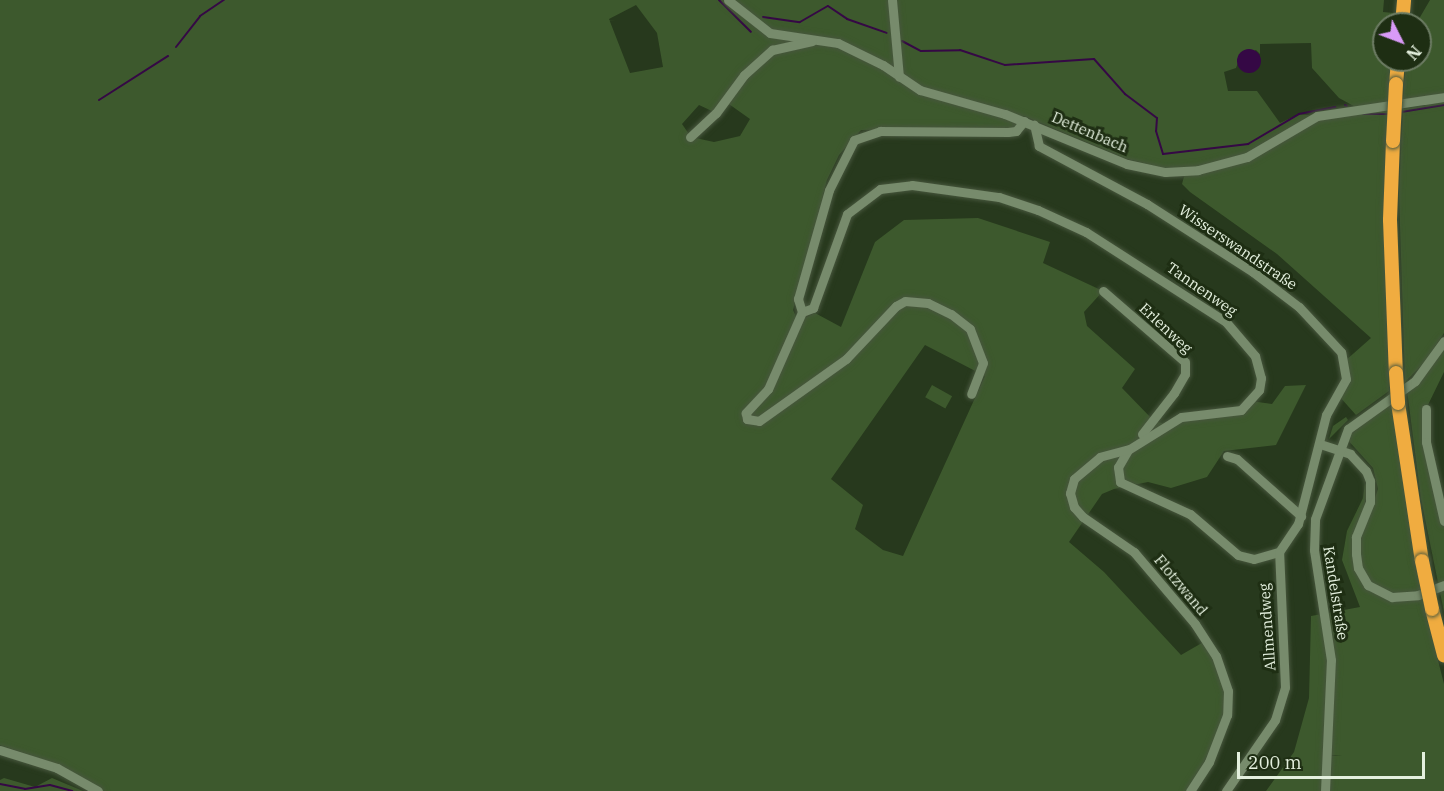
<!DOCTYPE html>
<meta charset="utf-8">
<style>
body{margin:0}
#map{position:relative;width:1444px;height:791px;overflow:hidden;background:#27391d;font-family:"IBM Plex Serif",serif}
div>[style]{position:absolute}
.green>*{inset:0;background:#3d592d;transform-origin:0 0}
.water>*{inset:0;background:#350845}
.round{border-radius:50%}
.stream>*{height:2px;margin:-1px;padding:0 1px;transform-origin:1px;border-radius:1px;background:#350845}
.roads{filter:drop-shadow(0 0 2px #47563d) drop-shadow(0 0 2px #47563d)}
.minor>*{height:9px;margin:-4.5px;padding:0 4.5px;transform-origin:4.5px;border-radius:4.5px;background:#778b6c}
.highway>*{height:14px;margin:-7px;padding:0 7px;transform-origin:7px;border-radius:7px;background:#f0ac40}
.bridges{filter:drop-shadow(0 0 2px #47563d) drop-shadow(0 0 2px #47563d)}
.highway-bridge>*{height:14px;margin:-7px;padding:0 7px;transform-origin:7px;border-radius:7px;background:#f0ac40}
span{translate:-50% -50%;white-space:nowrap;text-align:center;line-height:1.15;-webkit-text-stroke:6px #1e2e13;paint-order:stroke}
.street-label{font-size:15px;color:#e4f0de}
.north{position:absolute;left:1372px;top:12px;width:60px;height:60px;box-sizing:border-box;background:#1e2e13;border:2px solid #6d7c64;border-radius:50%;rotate:132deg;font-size:16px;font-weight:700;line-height:24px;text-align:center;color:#e4f0de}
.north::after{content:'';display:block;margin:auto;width:21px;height:27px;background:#d99af7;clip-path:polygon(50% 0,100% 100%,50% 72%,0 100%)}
.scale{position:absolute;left:1237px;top:752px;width:188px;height:27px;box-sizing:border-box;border:3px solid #e4f0de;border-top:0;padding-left:8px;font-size:18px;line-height:21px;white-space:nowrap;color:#e4f0de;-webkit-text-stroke:4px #1e2e13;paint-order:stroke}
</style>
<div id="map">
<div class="green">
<i style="clip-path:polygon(evenodd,0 0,1384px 0,1383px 12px,1394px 13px,1395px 24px,1384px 24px,1384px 60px,1392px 60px,1384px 239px,1389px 391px,1356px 415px,1339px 396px,1345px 361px,1371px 338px,1277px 254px,1190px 192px,1182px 184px,1185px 173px,1127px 159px,1024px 116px,1015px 128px,861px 130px,839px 155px,827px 180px,793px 310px,798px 321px,815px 313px,841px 327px,875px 242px,904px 220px,978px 218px,1050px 242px,1043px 263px,1103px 291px,1084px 312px,1087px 326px,1135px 369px,1122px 388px,1154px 421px,1166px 424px,1234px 413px,1251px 401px,1272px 404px,1285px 386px,1306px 385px,1276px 445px,1224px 451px,1207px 477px,1171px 488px,1148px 482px,1114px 489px,1102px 494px,1069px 542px,1104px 572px,1181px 655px,1207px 640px,1225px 679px,1227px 715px,1190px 791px,103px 791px,54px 763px,0 745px,0 0,636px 5px,657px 33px,663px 67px,630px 73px,609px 19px,636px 5px,0 0,1311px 43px,1312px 68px,1339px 98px,1361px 110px,1317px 116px,1299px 114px,1280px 123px,1257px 91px,1228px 91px,1224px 72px,1236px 68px,1240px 57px,1256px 50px,1260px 54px,1260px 44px,1311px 43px,0 0,726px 102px,750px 119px,740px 136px,714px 142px,691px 137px,682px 124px,699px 105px,716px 113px,726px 102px,0 0,925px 345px,985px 376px,903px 556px,883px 550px,855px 529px,863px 505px,831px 479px,925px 345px)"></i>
<i style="clip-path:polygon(1430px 0,1444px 0,1444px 94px,1403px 101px,1406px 60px,1420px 60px,1420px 24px,1416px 24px)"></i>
<i style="clip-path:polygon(1444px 102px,1444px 333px,1424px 363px,1405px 382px,1399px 194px,1403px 109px)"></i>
<i style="clip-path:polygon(1444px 345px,1444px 372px,1426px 409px,1426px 421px,1444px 521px,1444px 612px,1421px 499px,1407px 390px)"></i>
<i style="left:932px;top:385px;width:23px;height:14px;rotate:29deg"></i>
<i style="clip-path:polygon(1391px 403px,1421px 593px,1444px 684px,1444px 791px,1329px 791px,1331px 756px,1342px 756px,1329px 755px,1325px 791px,1266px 791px,1294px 752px,1309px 698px,1311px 616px,1360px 607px,1342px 560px,1347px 531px,1363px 498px,1365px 483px,1368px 491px,1356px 537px,1361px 539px,1378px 489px,1373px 468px,1346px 438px)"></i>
<i style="clip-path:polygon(1346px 417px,1348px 420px,1329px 439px,1333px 426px)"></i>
<i style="clip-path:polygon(4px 778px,35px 787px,52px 778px,83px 791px,0 791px,0 780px)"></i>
</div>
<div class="water">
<i class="round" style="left:1237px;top:49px;width:24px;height:24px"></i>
</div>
<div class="stream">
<i style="left:719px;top:0;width:45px;rotate:45deg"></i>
<i style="left:763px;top:17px;width:37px;rotate:8deg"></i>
<i style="left:800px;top:22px;width:32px;rotate:-30deg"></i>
<i style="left:828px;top:6px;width:23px;rotate:34deg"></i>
<i style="left:847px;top:19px;width:42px;rotate:19.3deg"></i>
<i style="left:902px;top:41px;width:21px;rotate:28deg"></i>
<i style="left:921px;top:51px;width:39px;rotate:-1deg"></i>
<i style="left:960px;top:50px;width:47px;rotate:18.4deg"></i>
<i style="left:1005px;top:65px;width:89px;rotate:-3.9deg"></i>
<i style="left:1094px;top:59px;width:47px;rotate:48.5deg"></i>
<i style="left:1125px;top:94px;width:40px;rotate:37deg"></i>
<i style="left:1157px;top:118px;width:13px;rotate:94deg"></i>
<i style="left:1156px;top:131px;width:24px;rotate:73deg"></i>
<i style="left:1163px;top:154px;width:86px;rotate:-6.7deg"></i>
<i style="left:1248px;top:144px;width:59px;rotate:-30.5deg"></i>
<i style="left:1299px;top:114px;width:37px;rotate:-11deg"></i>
<i style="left:176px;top:47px;width:39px;rotate:-52deg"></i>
<i style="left:200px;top:16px;width:29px;rotate:-34deg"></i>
<i style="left:99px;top:100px;width:82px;rotate:-32.5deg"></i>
<i style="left:1345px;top:105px;width:2px;rotate:27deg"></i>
<i style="left:1401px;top:112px;width:44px;rotate:-9.2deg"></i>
<i style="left:1363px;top:114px;width:26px"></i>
<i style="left:0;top:784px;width:25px;rotate:11deg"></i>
<i style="left:25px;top:789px;width:25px;rotate:-9deg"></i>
<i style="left:50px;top:785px;width:23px;rotate:15deg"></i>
</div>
<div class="roads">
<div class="minor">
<i style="left:728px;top:0;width:53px;rotate:38.2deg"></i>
<i style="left:770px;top:33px;width:69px;rotate:8.4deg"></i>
<i style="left:838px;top:43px;width:50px;rotate:26.1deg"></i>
<i style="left:883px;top:65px;width:45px;rotate:34deg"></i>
<i style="left:920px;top:90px;width:88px;rotate:15.8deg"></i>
<i style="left:1005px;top:114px;width:132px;rotate:22.3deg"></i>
<i style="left:1127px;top:164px;width:39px;rotate:12deg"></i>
<i style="left:1165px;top:172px;width:33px;rotate:-3deg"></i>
<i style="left:1198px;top:170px;width:51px;rotate:-14.9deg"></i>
<i style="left:1247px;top:157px;width:81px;rotate:-30.4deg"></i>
<i style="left:1317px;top:116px;width:128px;rotate:-8.5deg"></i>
<i style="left:892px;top:0;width:77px;rotate:84.8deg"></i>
<i style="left:690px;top:137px;width:35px;rotate:-43deg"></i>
<i style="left:716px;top:113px;width:47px;rotate:-53.6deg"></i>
<i style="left:744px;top:75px;width:38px;rotate:-42deg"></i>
<i style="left:772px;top:50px;width:41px;rotate:-12.7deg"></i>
<i style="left:1103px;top:291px;width:108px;rotate:40.9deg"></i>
<i style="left:1185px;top:362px;width:12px;rotate:90deg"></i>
<i style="left:1185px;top:374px;width:22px;rotate:120deg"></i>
<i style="left:1174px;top:393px;width:52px;rotate:128deg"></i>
<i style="left:802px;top:312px;width:12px;rotate:-20deg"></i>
<i style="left:813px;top:308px;width:100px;rotate:-70.1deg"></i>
<i style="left:847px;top:214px;width:41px;rotate:-37.1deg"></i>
<i style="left:880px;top:189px;width:32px;rotate:-7deg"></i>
<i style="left:912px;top:185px;width:88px;rotate:7.9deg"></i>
<i style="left:999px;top:197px;width:41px;rotate:18.4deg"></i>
<i style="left:1038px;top:210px;width:53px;rotate:24.6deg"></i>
<i style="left:1086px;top:232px;width:166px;rotate:32.7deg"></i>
<i style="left:1226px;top:322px;width:45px;rotate:49.5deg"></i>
<i style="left:1255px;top:356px;width:23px;rotate:75deg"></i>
<i style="left:1261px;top:378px;width:12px;rotate:99deg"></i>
<i style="left:1259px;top:390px;width:27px;rotate:132deg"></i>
<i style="left:1241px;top:410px;width:60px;rotate:173.3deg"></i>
<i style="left:1181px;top:417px;width:62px;rotate:148.1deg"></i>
<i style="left:1128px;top:450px;width:20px;rotate:120deg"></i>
<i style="left:1118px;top:467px;width:15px;rotate:82deg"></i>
<i style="left:1120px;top:482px;width:77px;rotate:24.6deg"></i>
<i style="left:1190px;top:514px;width:63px;rotate:40.5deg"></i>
<i style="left:1238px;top:555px;width:16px;rotate:14deg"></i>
<i style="left:1254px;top:559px;width:26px;rotate:-16deg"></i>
<i style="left:1279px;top:552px;width:34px;rotate:-56deg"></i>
<i style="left:1298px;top:524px;width:113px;rotate:-75.6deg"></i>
<i style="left:1326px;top:415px;width:41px;rotate:-60.9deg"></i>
<i style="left:1346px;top:379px;width:27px;rotate:-100deg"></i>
<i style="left:1341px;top:352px;width:62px;rotate:-133deg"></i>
<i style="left:1299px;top:307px;width:58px;rotate:-142.7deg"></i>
<i style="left:1253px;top:272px;width:126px;rotate:-147.3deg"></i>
<i style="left:1147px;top:204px;width:123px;rotate:-151.8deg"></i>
<i style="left:1039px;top:146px;width:22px;rotate:-103deg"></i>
<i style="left:802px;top:312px;width:84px;rotate:113.8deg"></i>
<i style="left:768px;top:389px;width:33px;rotate:133deg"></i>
<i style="left:746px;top:413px;width:6px;rotate:81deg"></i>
<i style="left:747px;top:419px;width:12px;rotate:9deg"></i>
<i style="left:759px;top:421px;width:107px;rotate:-35.5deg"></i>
<i style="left:846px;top:359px;width:73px;rotate:-46.7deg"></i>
<i style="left:896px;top:306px;width:10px;rotate:-29deg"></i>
<i style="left:905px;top:301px;width:23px;rotate:5deg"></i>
<i style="left:928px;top:303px;width:25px;rotate:26deg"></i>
<i style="left:951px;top:314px;width:24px;rotate:38deg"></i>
<i style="left:970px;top:329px;width:36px;rotate:69deg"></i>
<i style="left:983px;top:363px;width:33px;rotate:111deg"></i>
<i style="left:802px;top:312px;width:14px;rotate:-107deg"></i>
<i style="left:798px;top:299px;width:113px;rotate:-74.1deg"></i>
<i style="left:829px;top:190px;width:56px;rotate:-63.4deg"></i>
<i style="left:854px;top:140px;width:28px;rotate:-19deg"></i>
<i style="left:880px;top:131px;width:128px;rotate:0.4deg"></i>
<i style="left:1008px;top:132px;width:8px;rotate:-7deg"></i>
<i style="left:1016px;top:131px;width:13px;rotate:-51deg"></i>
<i style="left:1426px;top:409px;width:33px;rotate:90deg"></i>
<i style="left:1426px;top:442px;width:81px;rotate:77.2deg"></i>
<i style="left:1320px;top:444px;width:32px;rotate:18deg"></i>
<i style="left:1350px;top:454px;width:23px;rotate:47deg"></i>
<i style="left:1366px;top:471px;width:11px;rotate:68deg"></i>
<i style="left:1370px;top:481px;width:21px;rotate:90deg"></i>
<i style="left:1370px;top:502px;width:38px;rotate:112deg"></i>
<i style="left:1356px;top:537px;width:17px;rotate:90deg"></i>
<i style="left:1356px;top:554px;width:14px;rotate:82deg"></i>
<i style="left:1358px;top:568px;width:20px;rotate:60deg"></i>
<i style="left:1368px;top:585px;width:27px;rotate:27deg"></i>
<i style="left:1392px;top:597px;width:26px;rotate:-4deg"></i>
<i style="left:1418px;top:595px;width:28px;rotate:-21deg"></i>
<i style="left:1129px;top:449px;width:30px;rotate:165deg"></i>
<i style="left:1100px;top:457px;width:34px;rotate:140deg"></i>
<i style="left:1074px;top:479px;width:15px;rotate:106deg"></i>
<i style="left:1070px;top:493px;width:15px;rotate:74deg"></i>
<i style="left:1074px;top:507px;width:13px;rotate:48deg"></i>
<i style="left:1083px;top:517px;width:62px;rotate:34.5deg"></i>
<i style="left:1134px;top:552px;width:94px;rotate:49.7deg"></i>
<i style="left:1195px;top:624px;width:38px;rotate:57deg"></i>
<i style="left:1216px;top:656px;width:37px;rotate:71deg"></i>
<i style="left:1228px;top:691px;width:24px;rotate:92deg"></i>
<i style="left:1227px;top:715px;width:50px;rotate:111deg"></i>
<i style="left:1209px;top:762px;width:35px;rotate:123deg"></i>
<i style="left:1227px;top:456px;width:10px;rotate:17deg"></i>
<i style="left:1237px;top:459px;width:86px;rotate:41.7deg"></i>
<i style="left:0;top:750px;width:60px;rotate:17.5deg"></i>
<i style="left:57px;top:768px;width:47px;rotate:29.3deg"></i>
<i style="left:1226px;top:791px;width:86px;rotate:-55.4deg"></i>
<i style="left:1275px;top:720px;width:34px;rotate:-73deg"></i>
<i style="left:1285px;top:687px;width:135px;rotate:-92.5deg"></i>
<i style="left:1325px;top:791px;width:131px;rotate:-87.4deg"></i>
<i style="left:1331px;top:660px;width:111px;rotate:-98.8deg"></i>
<i style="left:1314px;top:550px;width:31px;rotate:-88deg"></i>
<i style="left:1315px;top:519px;width:96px;rotate:-69.9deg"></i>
<i style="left:1348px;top:429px;width:82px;rotate:-35.6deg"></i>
<i style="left:1415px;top:381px;width:49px;rotate:-54.1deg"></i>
</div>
<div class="highway">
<i style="left:1402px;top:24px;width:24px;rotate:-85deg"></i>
<i style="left:1396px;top:84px;width:24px;rotate:-85deg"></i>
<i style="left:1393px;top:141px;width:79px;rotate:92.2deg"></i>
<i style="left:1390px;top:220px;width:153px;rotate:87.8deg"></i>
<i style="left:1398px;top:403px;width:160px;rotate:81.4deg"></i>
<i style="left:1432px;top:609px;width:48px;rotate:75.4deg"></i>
</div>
</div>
<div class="bridges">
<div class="highway-bridge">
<i style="left:1393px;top:141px;width:57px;rotate:-87deg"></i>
<i style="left:1396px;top:373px;width:30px;rotate:86deg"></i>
<i style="left:1422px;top:561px;width:49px;rotate:78.2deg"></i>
</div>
</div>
<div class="street-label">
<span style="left:1090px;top:132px;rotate:23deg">Dettenbach</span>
<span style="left:1238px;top:247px;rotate:34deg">Wisserswandstraße</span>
<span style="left:1202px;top:289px;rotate:35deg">Tannenweg</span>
<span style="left:1166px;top:328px;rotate:43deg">Erlenweg</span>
<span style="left:1181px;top:585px;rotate:50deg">Flotzwand</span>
<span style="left:1336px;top:593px;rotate:81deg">Kandelstraße</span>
<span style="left:1267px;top:627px;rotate:-94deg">Allmendweg</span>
</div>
<div class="north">N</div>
<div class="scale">200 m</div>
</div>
